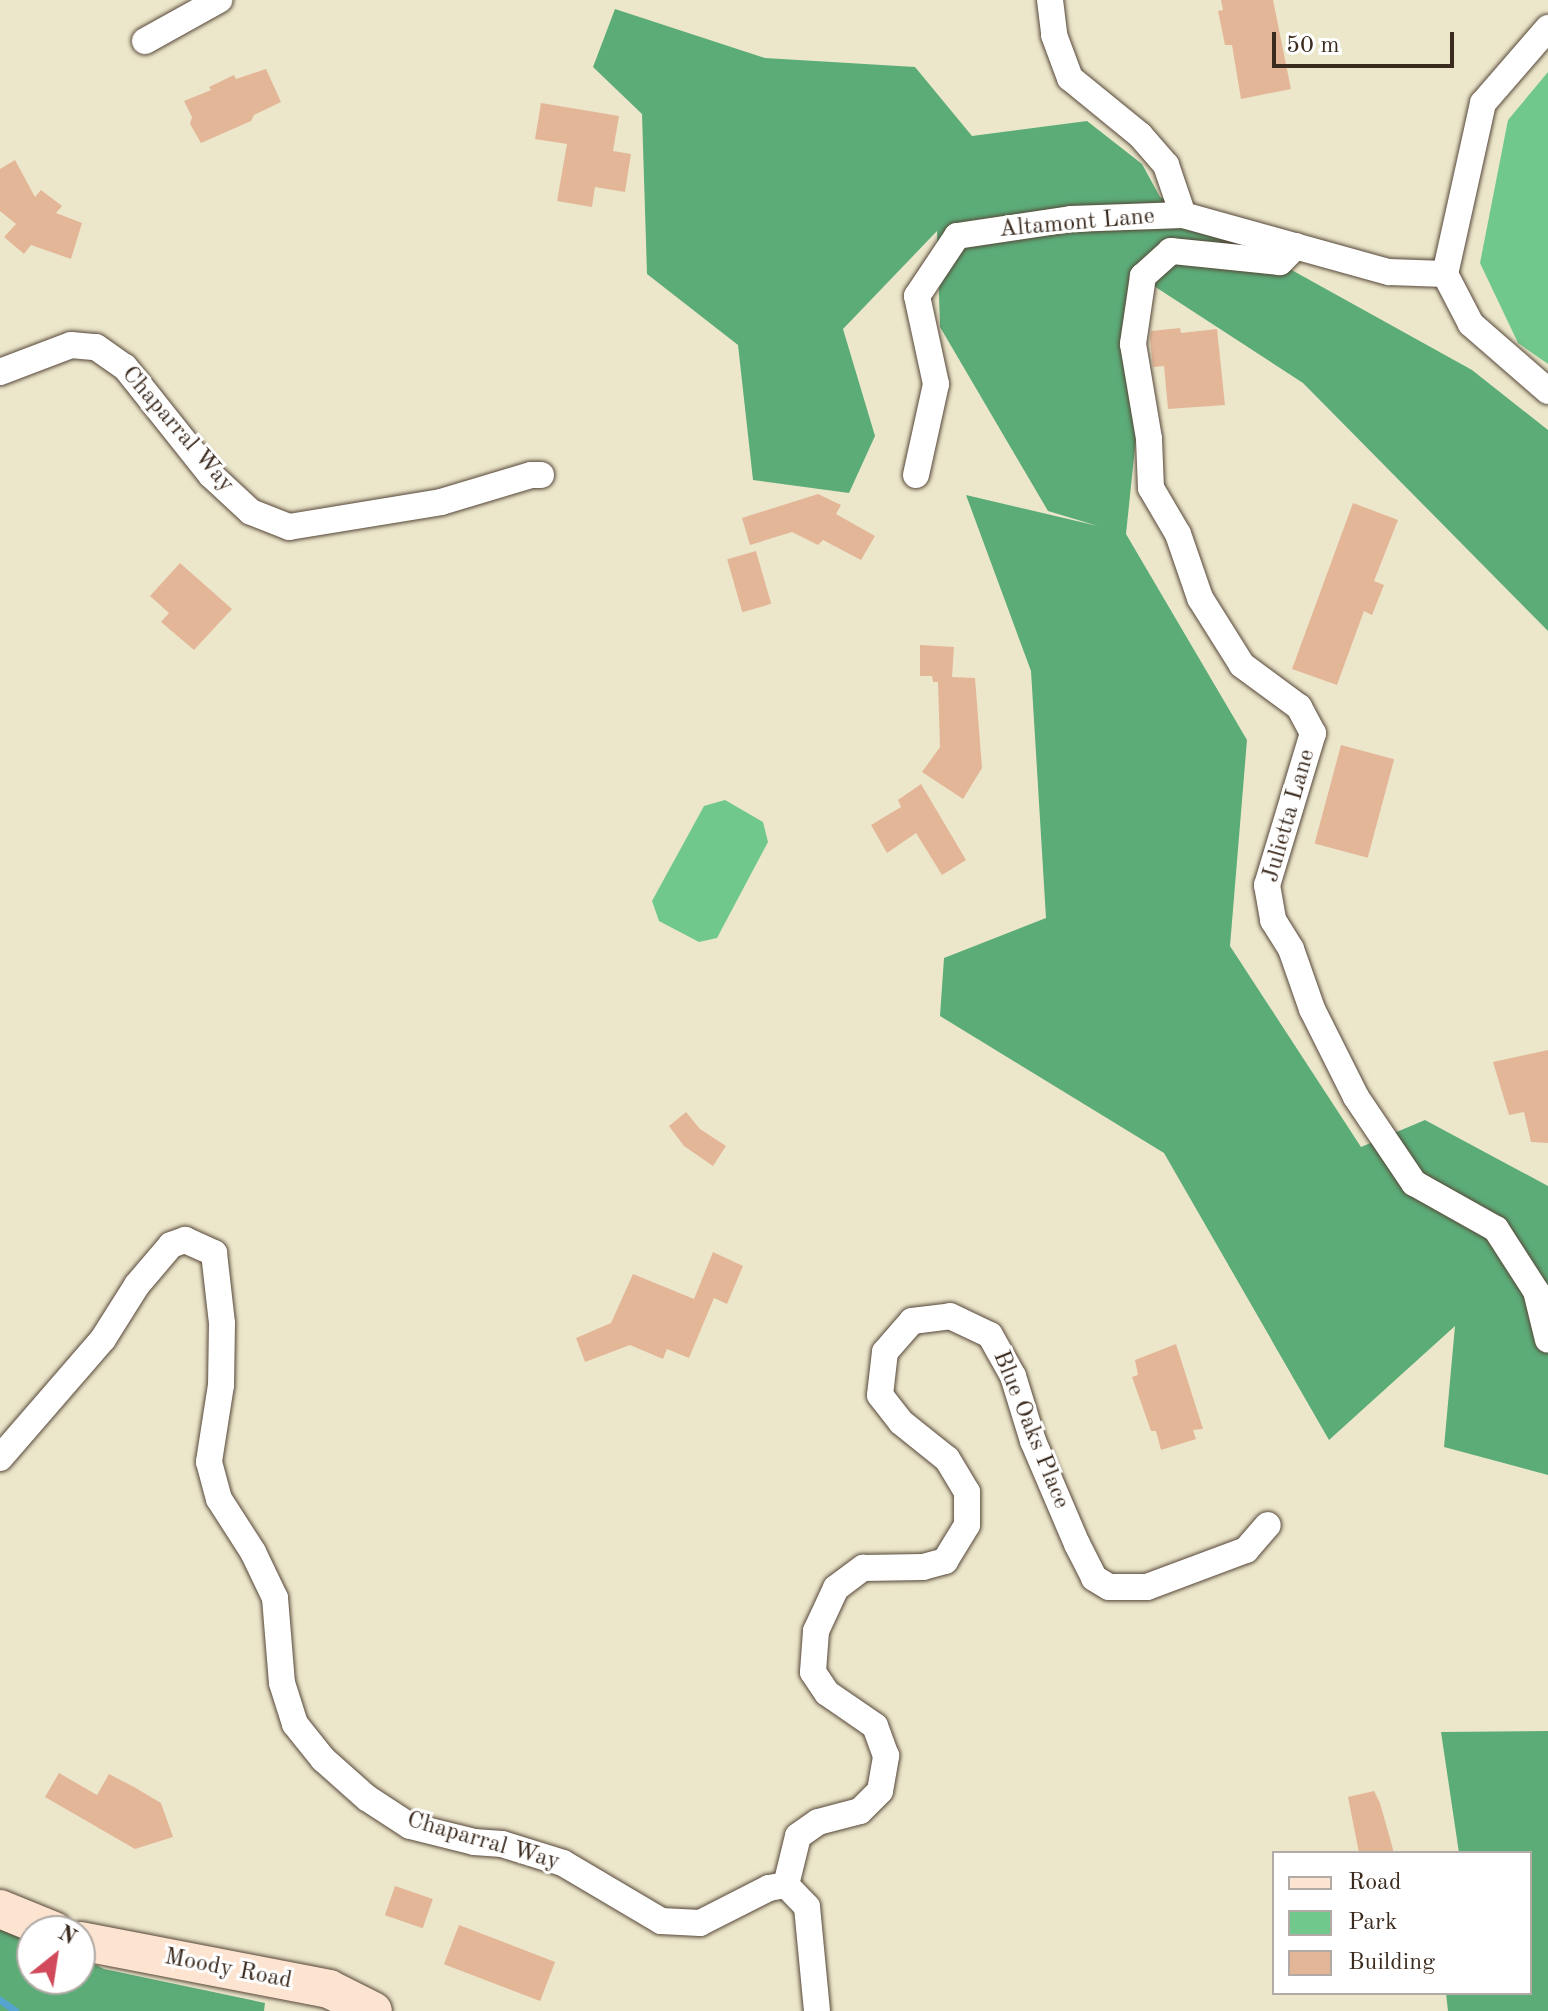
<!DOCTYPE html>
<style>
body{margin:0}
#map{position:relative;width:1548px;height:2011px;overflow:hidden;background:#ece7cb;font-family:"Old Standard TT",serif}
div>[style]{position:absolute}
.green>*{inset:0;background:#71c88d}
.forest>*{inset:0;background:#5cac78}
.stream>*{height:7px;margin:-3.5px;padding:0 3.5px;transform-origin:3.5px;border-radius:3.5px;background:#55a3ce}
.building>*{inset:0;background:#e4b698;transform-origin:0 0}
.roads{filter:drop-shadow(0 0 2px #564638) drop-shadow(0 0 2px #564638)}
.street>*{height:26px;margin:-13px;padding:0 13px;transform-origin:13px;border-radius:13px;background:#fff}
.secondary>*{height:38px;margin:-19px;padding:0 19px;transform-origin:19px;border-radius:19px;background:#fde4d1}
span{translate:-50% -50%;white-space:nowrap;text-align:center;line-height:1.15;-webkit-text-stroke:6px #fff;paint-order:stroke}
.street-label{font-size:24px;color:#3b2a1e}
.legend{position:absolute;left:1272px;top:1851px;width:260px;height:144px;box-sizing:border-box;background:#fff;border:2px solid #b1aaa5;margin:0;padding:10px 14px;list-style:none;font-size:24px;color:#3b2a1e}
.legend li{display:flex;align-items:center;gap:16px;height:40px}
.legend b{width:40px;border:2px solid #b1aaa5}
.north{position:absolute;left:16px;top:1915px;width:80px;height:80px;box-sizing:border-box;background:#fff;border:2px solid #b1aaa5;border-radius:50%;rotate:30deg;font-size:22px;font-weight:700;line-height:32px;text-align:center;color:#3b2a1e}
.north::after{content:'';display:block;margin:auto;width:28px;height:36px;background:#d1495b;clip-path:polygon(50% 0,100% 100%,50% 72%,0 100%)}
.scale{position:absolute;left:1272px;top:32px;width:182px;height:36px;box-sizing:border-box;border:4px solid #3b2a1e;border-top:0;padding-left:10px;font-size:24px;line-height:28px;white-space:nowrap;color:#3b2a1e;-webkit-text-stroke:6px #fff;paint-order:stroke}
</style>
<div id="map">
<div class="green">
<i style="clip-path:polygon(1548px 72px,1548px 364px,1518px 343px,1480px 263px,1508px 120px)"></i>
<i style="clip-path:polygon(725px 800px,763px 822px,768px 842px,717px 938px,699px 942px,659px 921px,652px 901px,704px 806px)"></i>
</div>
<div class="forest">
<i style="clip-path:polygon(615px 9px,765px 58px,915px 67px,972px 136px,1087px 121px,1142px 164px,1160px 197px,1472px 370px,1548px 430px,1548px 631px,1303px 383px,1137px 275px,1136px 438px,1126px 534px,1247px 740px,1230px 946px,1361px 1147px,1425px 1120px,1548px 1186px,1548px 1475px,1444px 1447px,1455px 1326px,1329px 1440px,1164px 1153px,940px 1016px,944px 958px,1046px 918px,1031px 671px,966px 495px,1098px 526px,1048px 511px,940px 327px,937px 231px,843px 329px,875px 436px,849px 493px,753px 480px,738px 345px,647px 274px,642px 114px,593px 67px)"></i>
<i style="clip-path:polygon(1548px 1731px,1548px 2011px,1448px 2011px,1446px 1993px,1530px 1993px,1530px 1853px,1459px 1853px,1441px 1732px)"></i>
<i style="clip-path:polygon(0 1916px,32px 1932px,32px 1979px,80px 1979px,80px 1957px,104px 1969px,265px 2003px,264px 2011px,0 2011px)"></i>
</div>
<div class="stream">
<i style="left:0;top:2000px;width:19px;rotate:35deg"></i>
</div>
<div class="building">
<i style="clip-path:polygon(1221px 0,1273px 0,1291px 89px,1241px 99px,1232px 45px,1225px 45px,1218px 11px,1223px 10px)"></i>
<i style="clip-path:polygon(266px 69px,281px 102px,254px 115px,251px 121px,201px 143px,190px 124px,192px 117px,184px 101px,211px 90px,209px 87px,234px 75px,236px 79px)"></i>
<i style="clip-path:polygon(541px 103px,619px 116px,613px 151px,631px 154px,625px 192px,595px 187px,592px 207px,557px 201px,567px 144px,535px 139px)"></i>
<i style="clip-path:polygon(15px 160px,35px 197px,41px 190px,62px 206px,56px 213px,82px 223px,71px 259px,31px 245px,24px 254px,4px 237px,16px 224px,0 211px,0 169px)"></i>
<i style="clip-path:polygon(1180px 328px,1181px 333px,1217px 329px,1225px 405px,1168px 409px,1164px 366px,1153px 367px,1150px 339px,1151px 331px)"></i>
<i style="clip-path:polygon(818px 494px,841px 505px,836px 514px,875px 536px,861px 560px,823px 540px,818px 545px,792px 532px,750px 545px,742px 518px)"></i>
<i style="clip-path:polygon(1353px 503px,1398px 520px,1374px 581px,1384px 585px,1372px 615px,1364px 611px,1337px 685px,1292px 669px)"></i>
<i style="left:756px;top:551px;width:55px;height:30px;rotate:74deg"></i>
<i style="clip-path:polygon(180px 563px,232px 609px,194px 650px,161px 622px,169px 613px,150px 596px)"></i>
<i style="clip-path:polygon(920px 645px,954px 647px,952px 677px,975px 678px,982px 768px,963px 799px,922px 772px,940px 747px,938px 682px,933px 682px,932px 676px,920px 676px)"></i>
<i style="left:1341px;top:745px;width:55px;height:102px;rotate:15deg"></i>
<i style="clip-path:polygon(921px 784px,966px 860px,942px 875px,916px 833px,887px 853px,871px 825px,901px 807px,898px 800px)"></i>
<i style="clip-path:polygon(1548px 1050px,1548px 1143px,1531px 1142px,1524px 1112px,1509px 1115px,1493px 1062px)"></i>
<i style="clip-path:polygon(686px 1112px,700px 1129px,726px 1146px,713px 1166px,684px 1146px,669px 1126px)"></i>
<i style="clip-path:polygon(713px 1252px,743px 1266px,727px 1304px,714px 1298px,689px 1358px,667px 1349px,663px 1359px,630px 1345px,585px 1362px,576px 1338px,611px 1323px,633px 1274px,694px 1299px)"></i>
<i style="clip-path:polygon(1176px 1344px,1203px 1429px,1193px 1430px,1196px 1439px,1161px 1450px,1156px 1431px,1151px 1431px,1132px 1377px,1138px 1375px,1135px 1360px)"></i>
<i style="clip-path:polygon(59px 1773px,97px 1795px,109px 1774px,134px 1787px,161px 1803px,173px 1837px,135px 1849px,45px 1797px)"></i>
<i style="clip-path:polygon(1374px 1791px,1380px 1803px,1394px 1853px,1359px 1853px,1348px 1797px)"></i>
<i style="left:395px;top:1886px;width:40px;height:31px;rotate:19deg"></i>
<i style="left:459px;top:1925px;width:103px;height:42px;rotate:21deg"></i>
</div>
<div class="roads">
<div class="street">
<i style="left:1050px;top:0;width:35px;rotate:83deg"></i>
<i style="left:1054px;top:35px;width:46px;rotate:69.6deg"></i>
<i style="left:1070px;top:78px;width:90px;rotate:39.2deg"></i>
<i style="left:1140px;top:135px;width:40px;rotate:49deg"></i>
<i style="left:1166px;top:165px;width:53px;rotate:71.2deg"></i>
<i style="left:1548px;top:28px;width:99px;rotate:130.9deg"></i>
<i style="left:1483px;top:103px;width:175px;rotate:102.5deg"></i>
<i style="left:1445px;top:274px;width:56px;rotate:62.5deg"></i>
<i style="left:1471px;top:324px;width:102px;rotate:41deg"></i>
<i style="left:145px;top:41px;width:85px;rotate:-29deg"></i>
<i style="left:1296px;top:246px;width:23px;rotate:135deg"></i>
<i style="left:1280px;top:262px;width:110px;rotate:-174.2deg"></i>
<i style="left:1171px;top:251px;width:38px;rotate:138deg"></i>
<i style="left:1143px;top:276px;width:69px;rotate:98.4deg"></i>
<i style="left:1133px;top:344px;width:96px;rotate:80.4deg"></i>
<i style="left:1149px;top:439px;width:49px;rotate:87.7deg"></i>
<i style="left:1151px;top:488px;width:53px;rotate:59.6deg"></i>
<i style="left:1178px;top:534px;width:68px;rotate:71deg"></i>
<i style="left:1200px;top:598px;width:79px;rotate:57.9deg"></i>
<i style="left:1242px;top:665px;width:71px;rotate:36.4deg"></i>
<i style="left:1299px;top:707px;width:30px;rotate:62deg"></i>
<i style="left:1313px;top:733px;width:159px;rotate:106.8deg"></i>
<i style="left:1267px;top:885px;width:36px;rotate:80deg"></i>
<i style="left:1273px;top:920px;width:34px;rotate:58deg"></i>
<i style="left:1291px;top:949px;width:64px;rotate:70.7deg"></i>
<i style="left:1312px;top:1009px;width:98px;rotate:63.4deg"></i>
<i style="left:1356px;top:1097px;width:104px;rotate:56deg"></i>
<i style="left:1414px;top:1183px;width:94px;rotate:29.3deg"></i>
<i style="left:1496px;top:1229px;width:74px;rotate:57.2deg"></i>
<i style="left:1536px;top:1291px;width:50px;rotate:76.2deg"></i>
<i style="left:0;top:372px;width:76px;rotate:-20.8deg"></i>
<i style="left:71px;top:345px;width:25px;rotate:5deg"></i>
<i style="left:96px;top:347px;width:35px;rotate:35deg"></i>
<i style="left:125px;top:367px;width:138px;rotate:51.5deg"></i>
<i style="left:211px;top:475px;width:54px;rotate:42.8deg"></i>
<i style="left:251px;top:512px;width:41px;rotate:21.5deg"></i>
<i style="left:289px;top:527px;width:154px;rotate:-9.3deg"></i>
<i style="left:441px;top:502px;width:94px;rotate:-16.7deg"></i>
<i style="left:531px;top:475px;width:10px"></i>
<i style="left:916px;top:475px;width:93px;rotate:-77.6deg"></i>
<i style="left:936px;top:384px;width:90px;rotate:-102.2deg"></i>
<i style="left:917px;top:296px;width:72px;rotate:-56.3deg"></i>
<i style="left:957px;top:236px;width:115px;rotate:-8.5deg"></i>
<i style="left:1071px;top:219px;width:112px;rotate:-2deg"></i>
<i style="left:1183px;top:215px;width:214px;rotate:15.5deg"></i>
<i style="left:1389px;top:272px;width:56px;rotate:2deg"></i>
<i style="left:0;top:1458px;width:157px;rotate:-49.1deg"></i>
<i style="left:103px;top:1339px;width:64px;rotate:-57.8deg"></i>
<i style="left:137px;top:1285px;width:52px;rotate:-49.6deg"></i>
<i style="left:171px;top:1245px;width:15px;rotate:-20deg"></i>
<i style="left:185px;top:1240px;width:32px;rotate:24deg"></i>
<i style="left:214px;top:1253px;width:70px;rotate:83.5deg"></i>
<i style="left:222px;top:1323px;width:62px;rotate:90.9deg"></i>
<i style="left:221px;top:1385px;width:78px;rotate:98.9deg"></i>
<i style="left:209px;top:1462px;width:38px;rotate:75deg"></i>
<i style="left:219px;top:1499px;width:63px;rotate:57.3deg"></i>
<i style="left:253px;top:1552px;width:51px;rotate:64.4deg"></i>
<i style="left:275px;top:1598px;width:85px;rotate:85.3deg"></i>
<i style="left:282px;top:1683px;width:43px;rotate:72.4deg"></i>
<i style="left:295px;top:1724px;width:45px;rotate:51.3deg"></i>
<i style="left:323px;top:1759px;width:59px;rotate:41.6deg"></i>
<i style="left:367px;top:1798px;width:51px;rotate:33.1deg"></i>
<i style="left:410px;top:1826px;width:66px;rotate:14deg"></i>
<i style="left:474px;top:1842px;width:28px;rotate:4deg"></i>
<i style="left:502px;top:1844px;width:64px;rotate:17.3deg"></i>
<i style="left:563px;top:1863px;width:114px;rotate:30.6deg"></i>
<i style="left:661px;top:1921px;width:39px;rotate:3deg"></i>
<i style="left:700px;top:1923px;width:77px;rotate:-26.9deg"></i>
<i style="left:769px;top:1888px;width:17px;rotate:-10deg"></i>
<i style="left:786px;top:1885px;width:50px;rotate:-76.2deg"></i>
<i style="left:798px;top:1836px;width:24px;rotate:-35deg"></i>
<i style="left:818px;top:1822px;width:43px;rotate:-14.7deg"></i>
<i style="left:860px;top:1811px;width:28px;rotate:-45deg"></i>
<i style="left:880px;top:1791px;width:36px;rotate:-80deg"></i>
<i style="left:886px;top:1756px;width:32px;rotate:-110deg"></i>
<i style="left:875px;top:1726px;width:58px;rotate:-145.5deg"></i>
<i style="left:827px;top:1693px;width:25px;rotate:-124deg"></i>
<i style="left:813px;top:1672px;width:41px;rotate:-85.8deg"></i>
<i style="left:816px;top:1631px;width:47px;rotate:-65.1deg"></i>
<i style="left:836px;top:1588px;width:34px;rotate:-37deg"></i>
<i style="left:863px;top:1568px;width:60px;rotate:-1deg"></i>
<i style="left:923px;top:1567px;width:23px;rotate:-15deg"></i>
<i style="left:945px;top:1561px;width:42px;rotate:-58.6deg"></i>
<i style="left:967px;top:1525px;width:33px;rotate:-90deg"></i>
<i style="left:967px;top:1492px;width:39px;rotate:-121deg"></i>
<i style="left:947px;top:1459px;width:59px;rotate:-141.2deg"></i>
<i style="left:901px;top:1422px;width:34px;rotate:-128deg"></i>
<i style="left:880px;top:1395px;width:43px;rotate:-83.4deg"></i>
<i style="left:885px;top:1352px;width:41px;rotate:-48.9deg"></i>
<i style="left:912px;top:1321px;width:38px;rotate:-7deg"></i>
<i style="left:950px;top:1316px;width:44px;rotate:25.4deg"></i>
<i style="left:990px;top:1335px;width:47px;rotate:60.7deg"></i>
<i style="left:1013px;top:1376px;width:68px;rotate:72.9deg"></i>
<i style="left:1033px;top:1441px;width:112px;rotate:66.9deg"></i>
<i style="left:1077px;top:1544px;width:38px;rotate:63deg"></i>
<i style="left:1094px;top:1578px;width:17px;rotate:31deg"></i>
<i style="left:1109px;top:1587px;width:38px"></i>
<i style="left:1147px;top:1587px;width:106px;rotate:-20.5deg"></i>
<i style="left:1246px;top:1550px;width:33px;rotate:-49deg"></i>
<i style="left:786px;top:1885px;width:30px;rotate:46deg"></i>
<i style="left:807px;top:1907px;width:104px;rotate:84.5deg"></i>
</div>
<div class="secondary">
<i style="left:0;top:1909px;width:58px;rotate:22.2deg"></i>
<i style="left:80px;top:1941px;width:254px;rotate:10.9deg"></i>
<i style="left:329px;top:1989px;width:49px;rotate:26.6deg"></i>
</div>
</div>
<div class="street-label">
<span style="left:1077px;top:224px;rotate:-5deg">Altamont Lane</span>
<span style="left:177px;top:430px;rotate:49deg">Chaparral Way</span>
<span style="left:1290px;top:816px;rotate:-74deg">Julietta Lane</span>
<span style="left:1030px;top:1430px;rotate:68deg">Blue Oaks Place</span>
<span style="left:483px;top:1842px;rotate:16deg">Chaparral Way</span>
<span style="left:228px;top:1970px;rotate:11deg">Moody Road</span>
</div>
<ul class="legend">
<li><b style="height:10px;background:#fde4d1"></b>Road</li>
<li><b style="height:22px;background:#71c88d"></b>Park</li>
<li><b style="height:22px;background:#e4b698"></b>Building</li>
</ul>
<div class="north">N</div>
<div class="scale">50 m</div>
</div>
